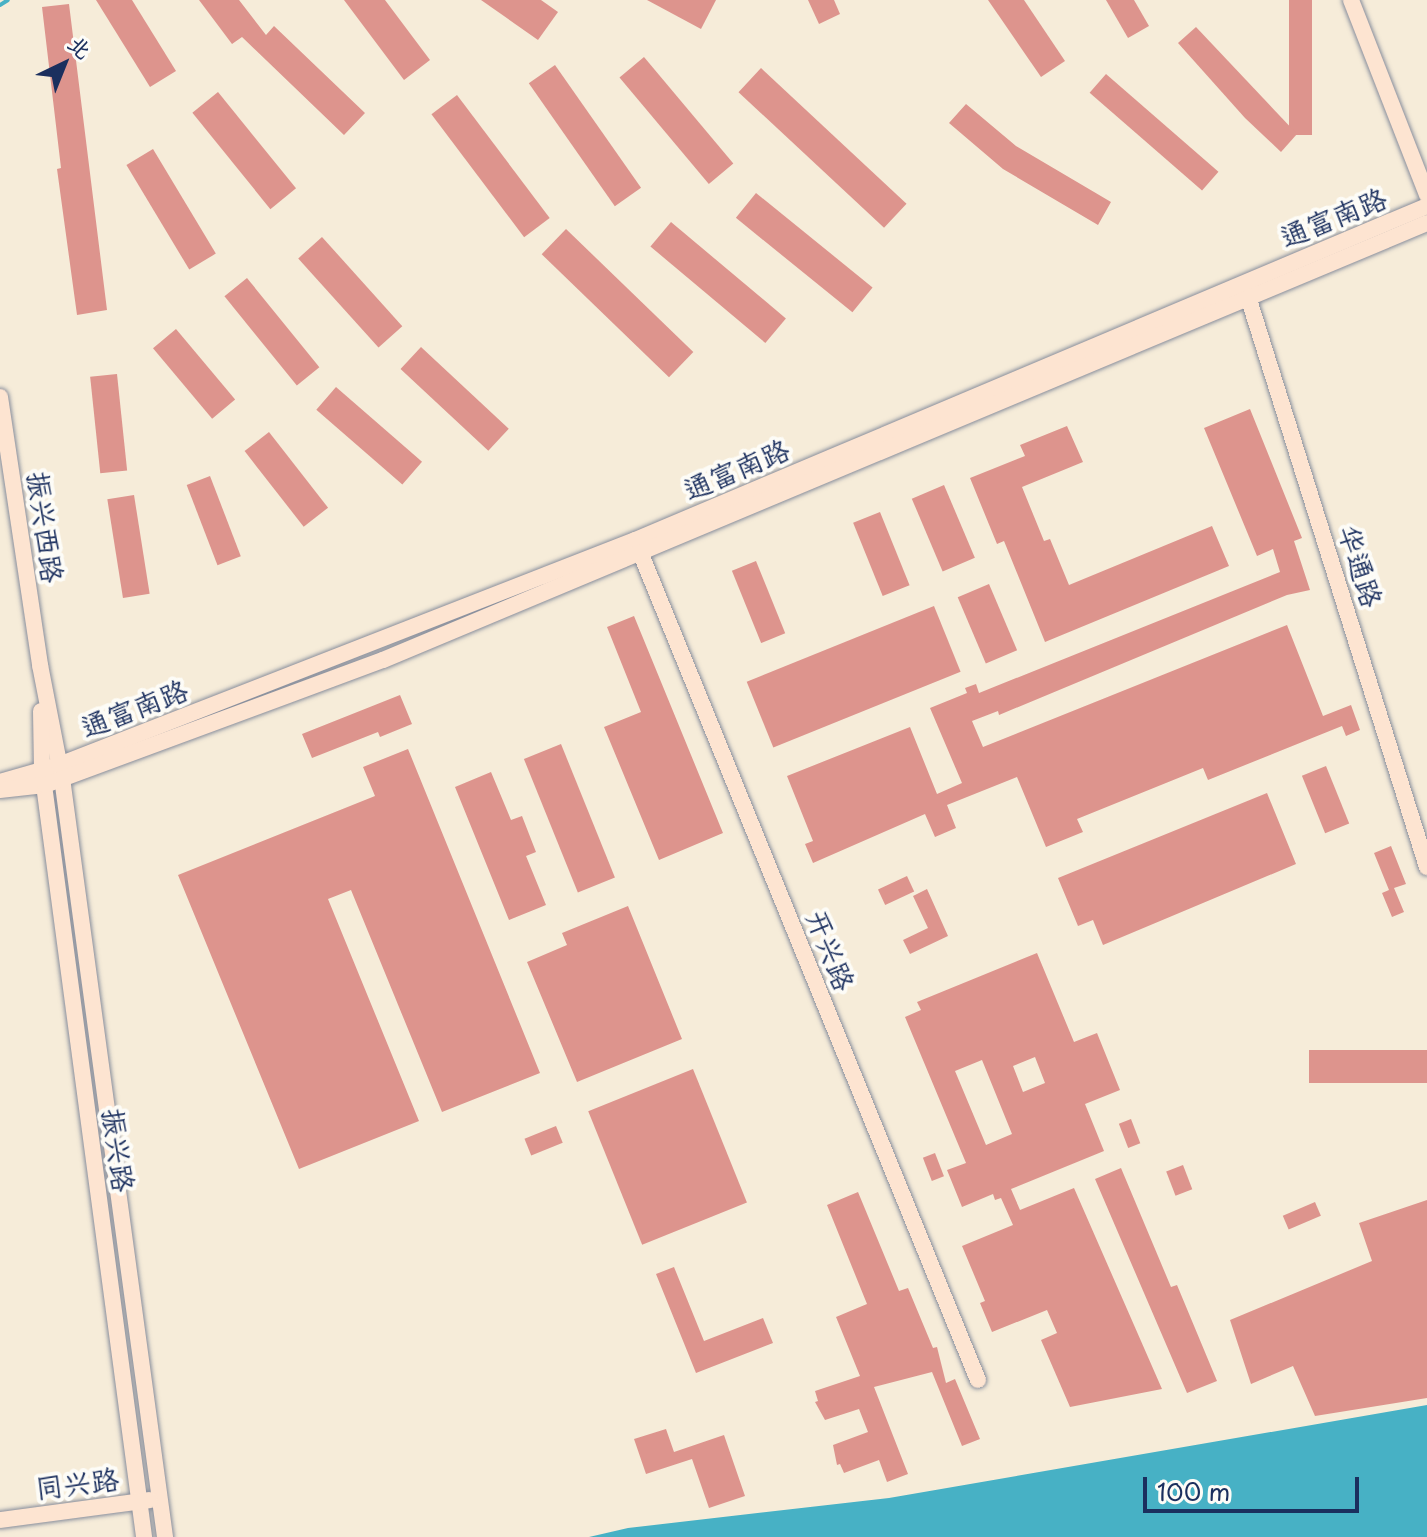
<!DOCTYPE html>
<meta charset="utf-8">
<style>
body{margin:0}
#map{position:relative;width:1427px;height:1537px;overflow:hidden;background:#f6ecd9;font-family:"Playpen Sans","LXGW WenKai TC",sans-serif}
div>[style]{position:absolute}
.water>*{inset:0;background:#47b1c5}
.stream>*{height:4px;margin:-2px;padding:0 2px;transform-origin:2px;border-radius:2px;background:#47b1c5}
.building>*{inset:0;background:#dd948d;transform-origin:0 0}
.roads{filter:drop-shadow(0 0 2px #888e9c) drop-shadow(0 0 2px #888e9c)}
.secondary>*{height:16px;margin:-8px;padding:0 8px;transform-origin:8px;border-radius:8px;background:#fde4d1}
span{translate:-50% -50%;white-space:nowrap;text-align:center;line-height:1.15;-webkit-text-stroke:8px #fdfcf7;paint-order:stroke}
.street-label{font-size:28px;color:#1b2f5e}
.north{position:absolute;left:24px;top:24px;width:80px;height:80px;-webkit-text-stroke:6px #fdfcf7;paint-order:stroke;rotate:43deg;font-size:22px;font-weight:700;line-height:32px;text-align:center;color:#1b2f5e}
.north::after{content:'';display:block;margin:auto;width:28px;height:36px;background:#1b2f5e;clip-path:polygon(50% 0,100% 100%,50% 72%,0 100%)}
.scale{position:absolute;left:1143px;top:1477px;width:216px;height:36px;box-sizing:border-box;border:4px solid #1b2f5e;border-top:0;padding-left:10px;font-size:24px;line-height:28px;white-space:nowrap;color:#1b2f5e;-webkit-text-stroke:6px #fdfcf7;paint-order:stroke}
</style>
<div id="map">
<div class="water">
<i style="clip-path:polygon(1427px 1405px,1427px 1537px,589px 1537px,628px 1528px,889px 1498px)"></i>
</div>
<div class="stream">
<i style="left:0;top:5px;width:9px;rotate:-32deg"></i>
</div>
<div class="building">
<i style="clip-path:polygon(96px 0,132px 0,176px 71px,150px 87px)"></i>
<i style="clip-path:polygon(199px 0,239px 0,266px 35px,274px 26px,365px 113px,344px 135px,242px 37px,232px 44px)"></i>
<i style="clip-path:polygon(344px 0,385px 0,430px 60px,404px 80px)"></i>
<i style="clip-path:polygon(481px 0,541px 0,558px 12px,538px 40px)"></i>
<i style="clip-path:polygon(647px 0,716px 0,701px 29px)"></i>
<i style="clip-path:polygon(808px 0,834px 0,840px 14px,819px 24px)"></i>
<i style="clip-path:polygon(988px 0,1024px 0,1065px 61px,1041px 77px)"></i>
<i style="clip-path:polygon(1106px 0,1134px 0,1149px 26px,1128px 38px)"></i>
<i style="left:1289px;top:0;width:23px;height:135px"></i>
<i style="clip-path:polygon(69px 4px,107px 310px,77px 315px,57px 169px,61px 168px,42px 7px)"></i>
<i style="clip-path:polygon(1196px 27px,1297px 134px,1281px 152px,1245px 118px,1178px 43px)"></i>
<i style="left:644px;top:57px;width:139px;height:32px;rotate:50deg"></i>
<i style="left:555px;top:65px;width:150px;height:32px;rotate:55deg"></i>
<i style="left:761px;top:68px;width:199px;height:33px;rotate:43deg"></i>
<i style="left:1106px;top:74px;width:149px;height:25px;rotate:41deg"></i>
<i style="left:218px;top:92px;width:124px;height:33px;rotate:51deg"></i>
<i style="left:457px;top:95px;width:154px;height:32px;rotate:53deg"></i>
<i style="clip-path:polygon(966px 104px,1016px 146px,1111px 202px,1098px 225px,1003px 169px,949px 123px)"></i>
<i style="left:153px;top:149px;width:122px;height:31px;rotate:59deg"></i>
<i style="left:756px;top:193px;width:150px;height:32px;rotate:39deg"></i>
<i style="left:671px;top:222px;width:150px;height:32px;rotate:40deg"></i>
<i style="left:566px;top:229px;width:177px;height:35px;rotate:44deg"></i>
<i style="left:322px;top:237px;width:120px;height:32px;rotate:48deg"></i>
<i style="left:247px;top:278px;width:115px;height:29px;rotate:51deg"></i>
<i style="left:176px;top:329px;width:92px;height:30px;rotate:50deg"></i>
<i style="left:421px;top:347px;width:120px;height:30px;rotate:43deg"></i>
<i style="left:117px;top:374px;width:97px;height:27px;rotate:84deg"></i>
<i style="left:336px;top:387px;width:114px;height:30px;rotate:41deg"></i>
<i style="clip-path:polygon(1250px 409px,1302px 538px,1294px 541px,1310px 590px,1287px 595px,999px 715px,998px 711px,972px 721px,983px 747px,1287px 625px,1323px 716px,1351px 705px,1360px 730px,1346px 736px,1342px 726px,1208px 780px,1203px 768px,1077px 819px,1083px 832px,1046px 847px,1017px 777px,947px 805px,956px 828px,935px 837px,925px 814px,813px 863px,805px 844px,813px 841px,787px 776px,910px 727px,937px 794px,962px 783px,930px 708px,967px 693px,965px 688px,976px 684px,979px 693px,1280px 572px,1273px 549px,1257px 556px,1204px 428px)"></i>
<i style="clip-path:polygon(1067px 426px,1083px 462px,1022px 487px,1044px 541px,1050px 539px,1069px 585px,1212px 526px,1229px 566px,1045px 642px,1004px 541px,997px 544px,970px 478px,1025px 456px,1020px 445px)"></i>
<i style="left:269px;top:432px;width:96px;height:31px;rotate:52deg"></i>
<i style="left:210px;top:476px;width:86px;height:25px;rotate:69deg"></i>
<i style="left:944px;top:485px;width:79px;height:35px;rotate:67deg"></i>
<i style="left:134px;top:495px;width:100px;height:27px;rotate:81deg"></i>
<i style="left:880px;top:512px;width:79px;height:29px;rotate:68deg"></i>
<i style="left:756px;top:561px;width:78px;height:26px;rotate:68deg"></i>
<i style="left:989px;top:584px;width:72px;height:34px;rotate:67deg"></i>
<i style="left:934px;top:606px;width:71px;height:202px;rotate:68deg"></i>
<i style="clip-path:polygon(634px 616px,723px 833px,659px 860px,604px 727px,641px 712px,607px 627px)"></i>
<i style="clip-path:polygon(400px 695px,412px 724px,380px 737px,378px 732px,312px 758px,302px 734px)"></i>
<i style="left:561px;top:744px;width:144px;height:40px;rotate:68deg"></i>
<i style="clip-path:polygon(408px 749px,540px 1073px,442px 1112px,351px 890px,328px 899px,419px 1121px,299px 1169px,178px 875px,375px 796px,363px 767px)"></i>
<i style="left:1326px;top:766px;width:62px;height:26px;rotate:68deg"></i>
<i style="clip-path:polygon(491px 772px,511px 820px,522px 816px,536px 852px,526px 856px,546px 905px,509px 920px,455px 787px)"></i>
<i style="clip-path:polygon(1267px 793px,1296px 864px,1103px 945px,1093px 920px,1078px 926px,1058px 878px)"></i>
<i style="clip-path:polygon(1391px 846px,1406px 884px,1394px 888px,1404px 912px,1392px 917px,1382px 893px,1389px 890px,1374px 853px)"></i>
<i style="left:907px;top:876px;width:17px;height:32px;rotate:65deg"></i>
<i style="clip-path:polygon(927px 889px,948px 936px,910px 954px,903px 940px,928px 928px,913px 896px)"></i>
<i style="clip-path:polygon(628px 906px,682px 1039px,577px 1082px,527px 962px,567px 945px,562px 933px)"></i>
<i style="clip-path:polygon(evenodd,1037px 953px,1074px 1042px,1097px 1033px,1120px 1090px,1085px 1104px,1104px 1151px,1011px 1189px,1020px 1210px,1074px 1188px,1162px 1389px,1070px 1407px,1041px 1340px,1057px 1333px,1047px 1310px,992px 1332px,980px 1303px,985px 1301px,962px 1246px,1013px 1225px,1001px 1198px,995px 1200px,993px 1194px,962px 1207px,947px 1170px,966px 1163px,905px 1017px,921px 1010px,917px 1002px,1037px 953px,1035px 1057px,1045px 1083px,1023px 1092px,1013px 1066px,1035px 1057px,1037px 953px,982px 1060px,1012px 1134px,986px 1145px,955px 1071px,982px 1060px)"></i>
<i style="left:1427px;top:1050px;width:33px;height:118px;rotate:90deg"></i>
<i style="left:693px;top:1069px;width:144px;height:113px;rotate:68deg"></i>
<i style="left:1131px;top:1119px;width:26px;height:13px;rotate:69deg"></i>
<i style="left:556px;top:1126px;width:18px;height:34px;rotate:68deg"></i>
<i style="left:935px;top:1153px;width:25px;height:13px;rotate:69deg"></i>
<i style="left:1183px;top:1165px;width:26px;height:18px;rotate:69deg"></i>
<i style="clip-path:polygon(1121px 1168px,1171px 1287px,1177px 1285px,1217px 1381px,1187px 1393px,1095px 1179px)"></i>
<i style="clip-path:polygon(858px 1192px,899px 1291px,908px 1288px,933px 1348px,937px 1347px,946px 1383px,955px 1379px,980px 1439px,962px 1446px,932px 1372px,874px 1387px,908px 1474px,887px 1482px,879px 1460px,844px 1473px,840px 1464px,837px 1465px,833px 1445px,868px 1432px,859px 1409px,825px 1420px,815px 1402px,818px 1401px,815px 1391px,860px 1376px,836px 1317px,867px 1304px,827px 1205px)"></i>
<i style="clip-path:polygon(1427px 1200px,1427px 1398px,1315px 1416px,1293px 1366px,1251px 1384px,1230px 1320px,1372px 1261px,1359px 1223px)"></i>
<i style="left:1315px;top:1202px;width:15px;height:35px;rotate:67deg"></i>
<i style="clip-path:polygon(674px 1267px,704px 1341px,763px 1318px,773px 1343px,696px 1373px,656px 1274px)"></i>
<i style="clip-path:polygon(666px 1429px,674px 1452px,724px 1435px,745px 1496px,709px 1508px,692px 1459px,646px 1474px,634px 1439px)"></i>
</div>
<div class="roads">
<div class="secondary">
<i style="left:1351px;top:0;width:209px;rotate:68.7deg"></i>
<i style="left:1245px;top:287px;width:608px;rotate:72.58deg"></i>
<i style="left:0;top:397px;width:271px;rotate:81.5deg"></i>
<i style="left:40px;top:665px;width:115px;rotate:79deg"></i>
<i style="left:62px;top:778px;width:766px;rotate:82.27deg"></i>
<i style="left:636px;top:542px;width:905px;rotate:67.8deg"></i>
<i style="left:41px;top:711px;width:59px;rotate:89deg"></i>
<i style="left:42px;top:770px;width:774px;rotate:82.42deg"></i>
<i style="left:0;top:782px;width:61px;rotate:-16.1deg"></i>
<i style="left:59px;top:765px;width:618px;rotate:-21.34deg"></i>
<i style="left:635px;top:540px;width:860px;rotate:-22.87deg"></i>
<i style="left:0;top:790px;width:45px;rotate:-6.3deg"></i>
<i style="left:45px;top:785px;width:360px;rotate:-20.3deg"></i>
<i style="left:383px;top:660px;width:1132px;rotate:-22.71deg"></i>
<i style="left:0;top:1520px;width:151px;rotate:-7.6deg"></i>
</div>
</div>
<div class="street-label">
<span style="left:1333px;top:217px;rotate:-22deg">通富南路</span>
<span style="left:736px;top:469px;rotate:-23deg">通富南路</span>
<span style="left:46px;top:527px;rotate:82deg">振兴西路</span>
<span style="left:1361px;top:566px;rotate:72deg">华通路</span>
<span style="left:134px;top:708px;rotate:-21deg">通富南路</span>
<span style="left:831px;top:950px;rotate:68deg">开兴路</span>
<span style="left:119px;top:1150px;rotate:82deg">振兴路</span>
<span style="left:77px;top:1483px;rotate:-7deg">同兴路</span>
</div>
<div class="north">北</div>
<div class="scale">100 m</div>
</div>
